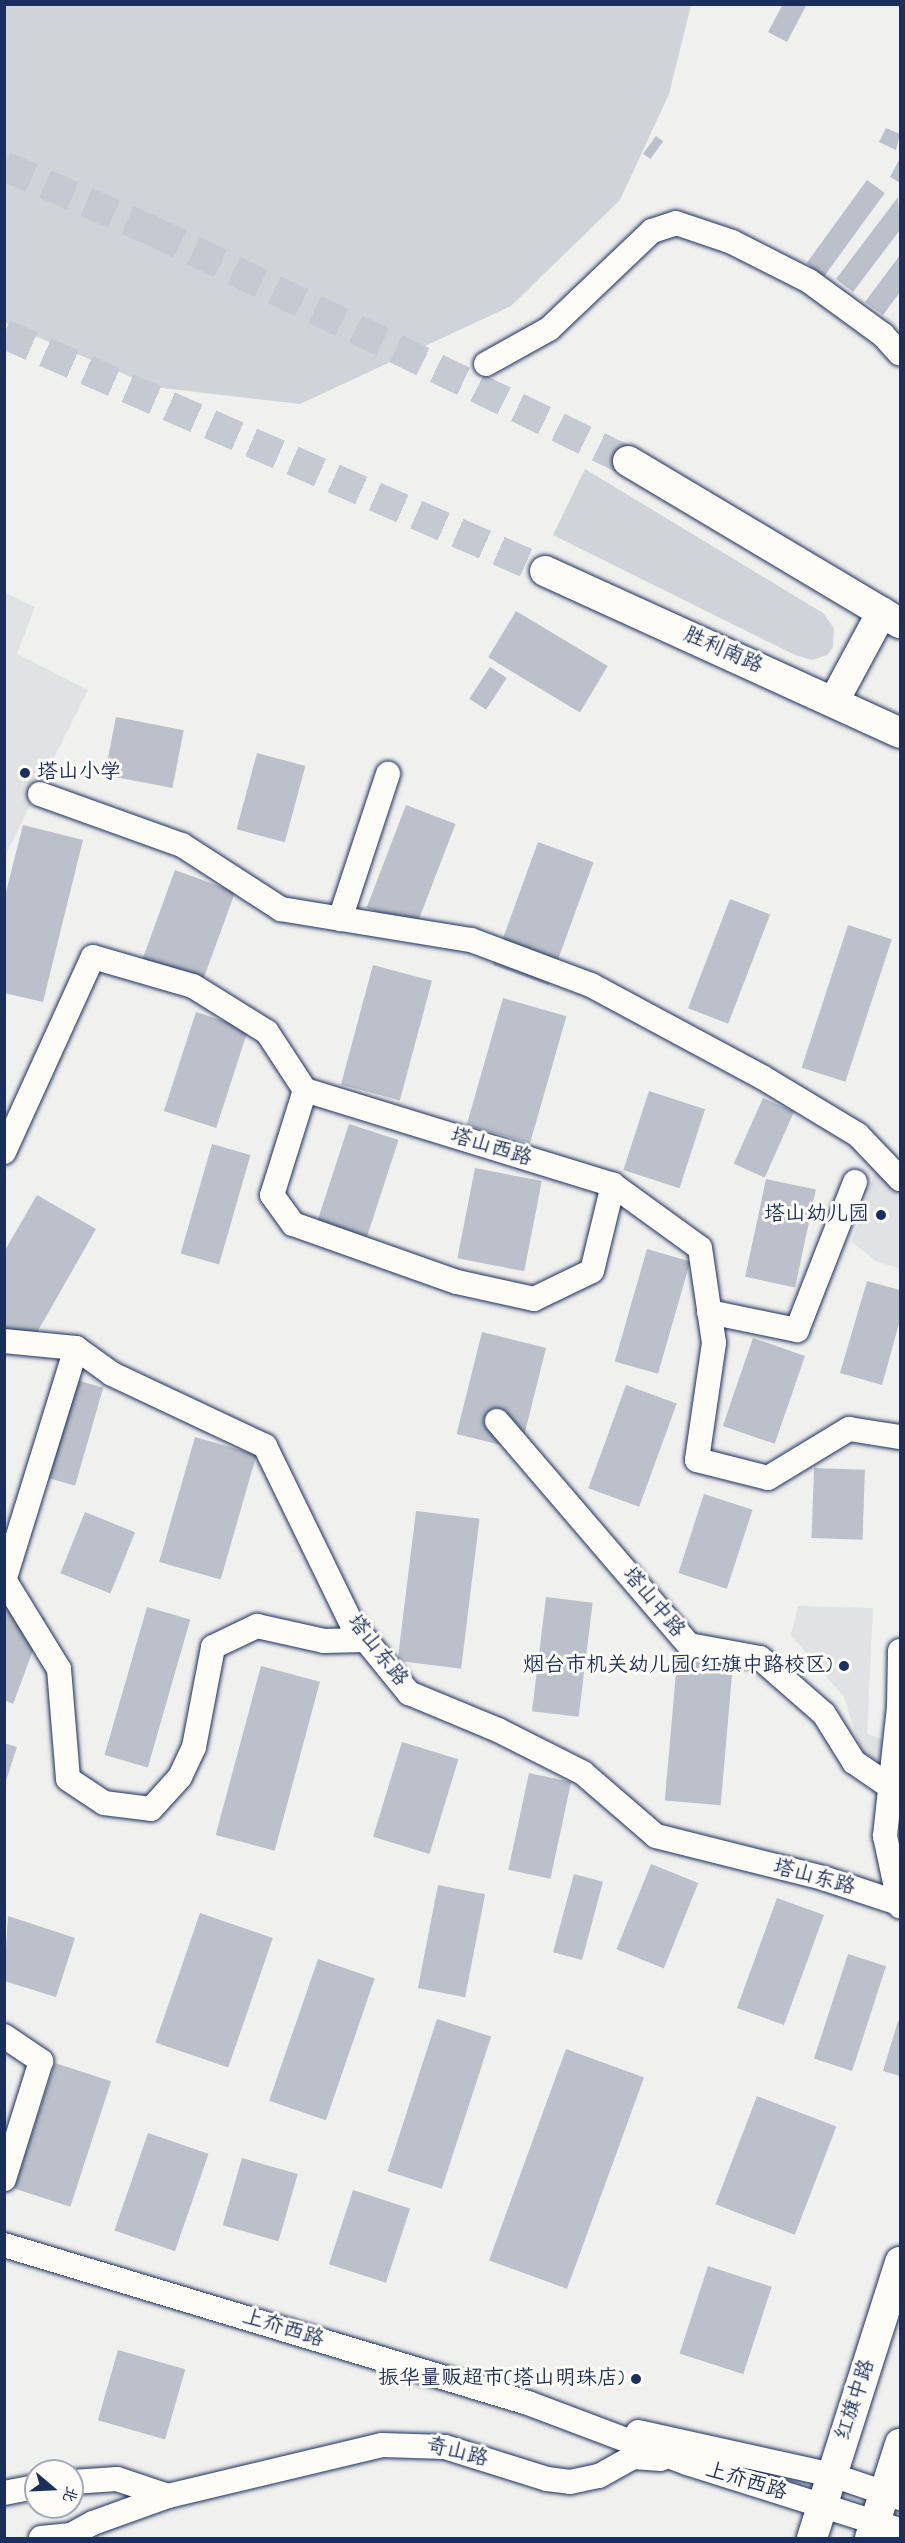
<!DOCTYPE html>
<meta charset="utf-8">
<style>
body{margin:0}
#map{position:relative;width:905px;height:2543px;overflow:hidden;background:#f0f0ee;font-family:"Indie Flower","LXGW WenKai TC",sans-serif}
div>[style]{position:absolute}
.built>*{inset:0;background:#e0e2e3}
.green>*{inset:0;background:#d0d3d8}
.building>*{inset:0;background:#bbc0ca;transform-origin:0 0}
.major-tunnel>*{height:30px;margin-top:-15px;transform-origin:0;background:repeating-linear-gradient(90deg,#c5c9d1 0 30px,transparent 0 45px)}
.roads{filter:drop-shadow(0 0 2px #1b2f5e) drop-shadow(0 0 2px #1b2f5e)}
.minor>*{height:24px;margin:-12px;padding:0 12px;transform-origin:12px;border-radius:12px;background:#fdfcf7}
.major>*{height:30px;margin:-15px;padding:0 15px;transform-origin:15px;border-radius:15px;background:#fdfcf7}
.dots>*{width:16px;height:16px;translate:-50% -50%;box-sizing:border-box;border:3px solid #fdfcf7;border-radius:50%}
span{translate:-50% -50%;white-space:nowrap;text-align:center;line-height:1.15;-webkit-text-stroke:6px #fdfcf7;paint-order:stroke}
.street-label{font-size:21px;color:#1b2f5e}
.poi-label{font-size:21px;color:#1b2f5e}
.left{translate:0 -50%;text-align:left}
.right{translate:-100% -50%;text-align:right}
.frame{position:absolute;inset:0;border:6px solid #1b2f5e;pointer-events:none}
.north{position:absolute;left:24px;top:2459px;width:60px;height:60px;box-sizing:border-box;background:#fdfcf7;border:2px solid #a3aaba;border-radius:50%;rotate:109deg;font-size:16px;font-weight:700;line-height:24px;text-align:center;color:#1b2f5e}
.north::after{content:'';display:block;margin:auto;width:21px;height:27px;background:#1b2f5e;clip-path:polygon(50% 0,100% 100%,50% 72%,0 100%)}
</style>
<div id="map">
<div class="built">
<i style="clip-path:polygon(5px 593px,35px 607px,17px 654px,88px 690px,5px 856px)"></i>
<i style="clip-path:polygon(877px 1166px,900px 1189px,900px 1269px,876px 1261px,852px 1242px)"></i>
<i style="clip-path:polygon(798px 1606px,873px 1608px,867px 1734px,900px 1745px,900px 1770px,862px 1753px,844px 1697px,791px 1635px)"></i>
</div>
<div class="green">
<i style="clip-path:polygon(5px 4px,691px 4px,691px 5px,669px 94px,620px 200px,511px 306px,300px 404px,154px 387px,5px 323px)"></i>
<i style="clip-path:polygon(585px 469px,823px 613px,834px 628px,833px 647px,827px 655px,812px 660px,795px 655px,553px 535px)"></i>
</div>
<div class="building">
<i style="clip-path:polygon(783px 4px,807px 4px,787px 42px,768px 32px)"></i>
<i style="clip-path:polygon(886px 128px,900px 134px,896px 150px,879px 142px)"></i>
<i style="left:656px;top:136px;width:9px;height:22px;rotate:36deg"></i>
<i style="clip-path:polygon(900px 158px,900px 183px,890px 177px)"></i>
<i style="left:867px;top:180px;width:22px;height:103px;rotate:36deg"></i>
<i style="clip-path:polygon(898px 197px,900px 230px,853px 292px,836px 279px)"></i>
<i style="clip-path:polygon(900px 255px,900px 292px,883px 315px,865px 302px)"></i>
<i style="left:516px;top:611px;width:107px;height:54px;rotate:31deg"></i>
<i style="left:490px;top:667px;width:20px;height:38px;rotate:33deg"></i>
<i style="left:116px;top:717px;width:69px;height:59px;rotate:11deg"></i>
<i style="left:257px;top:753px;width:50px;height:79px;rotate:15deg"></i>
<i style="left:406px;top:805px;width:53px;height:110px;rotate:21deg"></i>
<i style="clip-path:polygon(23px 825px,83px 840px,43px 1002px,4px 993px,4px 900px)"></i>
<i style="left:538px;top:842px;width:59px;height:131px;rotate:20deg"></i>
<i style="left:175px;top:870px;width:64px;height:96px;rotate:20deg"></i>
<i style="left:730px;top:899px;width:43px;height:117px;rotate:21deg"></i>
<i style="left:848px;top:925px;width:46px;height:150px;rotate:18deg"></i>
<i style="left:373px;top:965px;width:61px;height:124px;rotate:15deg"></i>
<i style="left:503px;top:998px;width:66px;height:132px;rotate:16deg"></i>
<i style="left:196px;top:1012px;width:55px;height:104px;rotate:18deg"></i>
<i style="left:649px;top:1091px;width:59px;height:83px;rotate:18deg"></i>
<i style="left:763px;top:1098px;width:34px;height:72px;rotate:24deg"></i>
<i style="left:349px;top:1124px;width:52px;height:102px;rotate:18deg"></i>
<i style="left:212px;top:1144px;width:40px;height:114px;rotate:16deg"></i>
<i style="left:475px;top:1168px;width:68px;height:92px;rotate:11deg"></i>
<i style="left:766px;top:1179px;width:51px;height:100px;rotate:12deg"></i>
<i style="clip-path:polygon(37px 1195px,96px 1229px,27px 1350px,4px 1338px,4px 1252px)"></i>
<i style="left:647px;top:1249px;width:45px;height:117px;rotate:16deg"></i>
<i style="clip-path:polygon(867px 1281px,900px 1290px,900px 1320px,882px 1385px,840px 1373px)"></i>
<i style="left:482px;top:1332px;width:66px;height:105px;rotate:14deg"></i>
<i style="left:753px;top:1338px;width:55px;height:93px;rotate:19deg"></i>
<i style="left:59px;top:1375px;width:46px;height:102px;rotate:16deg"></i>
<i style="left:626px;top:1385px;width:54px;height:110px;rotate:20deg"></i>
<i style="left:195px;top:1437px;width:64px;height:130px;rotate:16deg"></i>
<i style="left:814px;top:1468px;width:51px;height:70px;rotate:2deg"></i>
<i style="left:704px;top:1494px;width:51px;height:83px;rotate:18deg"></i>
<i style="left:416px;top:1511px;width:64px;height:151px;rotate:7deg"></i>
<i style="left:85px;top:1512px;width:54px;height:66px;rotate:22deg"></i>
<i style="left:546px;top:1597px;width:47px;height:115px;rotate:7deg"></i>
<i style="clip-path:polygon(4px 1603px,45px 1618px,13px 1704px,4px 1700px)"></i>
<i style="left:147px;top:1607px;width:45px;height:154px;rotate:16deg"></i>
<i style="left:677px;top:1661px;width:56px;height:140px;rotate:5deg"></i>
<i style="left:261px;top:1666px;width:61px;height:175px;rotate:15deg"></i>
<i style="left:402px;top:1742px;width:59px;height:99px;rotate:17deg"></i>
<i style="clip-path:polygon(4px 1743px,17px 1747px,5px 1784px,4px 1784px)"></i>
<i style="left:529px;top:1773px;width:43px;height:99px;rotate:12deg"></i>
<i style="left:651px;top:1864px;width:51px;height:92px;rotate:22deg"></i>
<i style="left:574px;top:1874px;width:30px;height:81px;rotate:15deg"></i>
<i style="left:438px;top:1885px;width:48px;height:105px;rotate:11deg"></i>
<i style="left:777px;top:1898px;width:50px;height:117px;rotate:20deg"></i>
<i style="left:200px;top:1913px;width:77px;height:137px;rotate:19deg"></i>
<i style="clip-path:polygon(8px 1916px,75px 1938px,56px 1997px,4px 1981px)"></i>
<i style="left:848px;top:1954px;width:40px;height:110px;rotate:18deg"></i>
<i style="left:318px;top:1959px;width:60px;height:150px;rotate:19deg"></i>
<i style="left:437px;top:2019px;width:57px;height:160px;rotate:18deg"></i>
<i style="clip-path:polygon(898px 2021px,900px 2022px,900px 2076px,883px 2071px)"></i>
<i style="left:566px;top:2049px;width:83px;height:225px;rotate:20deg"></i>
<i style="left:55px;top:2063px;width:59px;height:132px;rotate:18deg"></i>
<i style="left:757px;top:2096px;width:85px;height:116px;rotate:21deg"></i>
<i style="left:148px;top:2133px;width:64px;height:103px;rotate:19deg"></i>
<i style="left:242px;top:2158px;width:58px;height:70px;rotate:16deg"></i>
<i style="left:353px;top:2190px;width:60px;height:78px;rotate:18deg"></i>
<i style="left:708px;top:2266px;width:67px;height:92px;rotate:18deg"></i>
<i style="left:118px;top:2350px;width:70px;height:73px;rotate:16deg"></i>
</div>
<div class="major-tunnel">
<i style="left:4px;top:166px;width:163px;rotate:23.6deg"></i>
<i style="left:153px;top:231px;width:528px;rotate:25.84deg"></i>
<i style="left:4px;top:334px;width:591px;rotate:23.66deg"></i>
</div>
<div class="roads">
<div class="minor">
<i style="left:486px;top:364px;width:72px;rotate:-29.1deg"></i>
<i style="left:549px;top:329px;width:142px;rotate:-43.6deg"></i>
<i style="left:652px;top:231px;width:25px;rotate:-18deg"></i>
<i style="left:676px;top:223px;width:59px;rotate:18.7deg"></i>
<i style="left:732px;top:242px;width:86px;rotate:26.9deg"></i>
<i style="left:809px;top:281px;width:92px;rotate:36.1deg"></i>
<i style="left:883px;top:335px;width:25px;rotate:48deg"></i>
<i style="left:40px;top:794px;width:151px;rotate:19.8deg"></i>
<i style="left:182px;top:845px;width:118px;rotate:32.9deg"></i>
<i style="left:281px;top:909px;width:193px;rotate:9.3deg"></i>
<i style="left:471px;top:940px;width:128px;rotate:20.6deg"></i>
<i style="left:591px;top:985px;width:194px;rotate:28.3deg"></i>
<i style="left:762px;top:1077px;width:112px;rotate:31.1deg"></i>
<i style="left:858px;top:1135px;width:61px;rotate:46.3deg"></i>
<i style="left:340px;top:919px;width:153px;rotate:-71.7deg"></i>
<i style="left:305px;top:1090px;width:110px;rotate:107.4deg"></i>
<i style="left:272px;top:1195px;width:36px;rotate:54deg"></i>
<i style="left:293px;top:1224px;width:174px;rotate:19.5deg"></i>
<i style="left:457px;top:1282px;width:79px;rotate:12.4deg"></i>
<i style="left:534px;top:1299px;width:64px;rotate:-25.8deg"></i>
<i style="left:592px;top:1271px;width:89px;rotate:-76.3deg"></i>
<i style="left:4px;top:1152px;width:214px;rotate:-65.5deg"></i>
<i style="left:93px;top:957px;width:104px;rotate:16.2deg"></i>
<i style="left:193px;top:986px;width:87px;rotate:31.9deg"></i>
<i style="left:267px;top:1032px;width:69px;rotate:56.8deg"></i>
<i style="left:305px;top:1090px;width:322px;rotate:17.1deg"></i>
<i style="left:613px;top:1185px;width:107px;rotate:35.9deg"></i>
<i style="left:700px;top:1248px;width:96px;rotate:81.6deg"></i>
<i style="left:714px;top:1343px;width:118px;rotate:98.3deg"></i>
<i style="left:697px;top:1460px;width:73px;rotate:14.2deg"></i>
<i style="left:768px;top:1478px;width:95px;rotate:-31.2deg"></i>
<i style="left:849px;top:1429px;width:52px;rotate:8.9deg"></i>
<i style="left:709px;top:1312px;width:90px;rotate:11.6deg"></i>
<i style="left:797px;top:1330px;width:159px;rotate:-68.6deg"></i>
<i style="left:4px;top:1341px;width:72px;rotate:5.6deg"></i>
<i style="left:76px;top:1348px;width:44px;rotate:35.8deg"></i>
<i style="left:112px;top:1374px;width:169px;rotate:25.2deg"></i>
<i style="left:265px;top:1446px;width:196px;rotate:64deg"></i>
<i style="left:351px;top:1622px;width:92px;rotate:50.8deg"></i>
<i style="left:409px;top:1693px;width:96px;rotate:22.6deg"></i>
<i style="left:498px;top:1730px;width:95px;rotate:26.8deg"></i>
<i style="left:583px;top:1773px;width:96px;rotate:40.8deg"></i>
<i style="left:656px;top:1836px;width:172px;rotate:14.1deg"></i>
<i style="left:823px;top:1878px;width:79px;rotate:18.4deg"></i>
<i style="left:497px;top:1421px;width:295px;rotate:49.4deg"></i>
<i style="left:689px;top:1645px;width:72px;rotate:10.4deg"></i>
<i style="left:760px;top:1658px;width:85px;rotate:41.2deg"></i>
<i style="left:824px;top:1714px;width:57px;rotate:58deg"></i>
<i style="left:854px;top:1762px;width:42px;rotate:34.4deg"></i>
<i style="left:4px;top:1581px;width:244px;rotate:-72.8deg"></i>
<i style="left:5px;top:1581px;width:103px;rotate:58.5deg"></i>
<i style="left:59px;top:1669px;width:110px;rotate:85.3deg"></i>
<i style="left:68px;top:1779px;width:43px;rotate:33.7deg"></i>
<i style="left:104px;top:1803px;width:47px;rotate:7.3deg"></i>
<i style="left:151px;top:1809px;width:43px;rotate:-47.8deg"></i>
<i style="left:180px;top:1777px;width:33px;rotate:-65deg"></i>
<i style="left:194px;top:1747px;width:102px;rotate:-79.2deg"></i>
<i style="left:213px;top:1647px;width:49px;rotate:-25.5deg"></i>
<i style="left:257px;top:1626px;width:69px;rotate:12.6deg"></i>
<i style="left:324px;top:1641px;width:41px;rotate:-1.4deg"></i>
<i style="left:900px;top:1651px;width:56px;rotate:91deg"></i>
<i style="left:899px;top:1707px;width:130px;rotate:96.2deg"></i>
<i style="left:885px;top:1836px;width:72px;rotate:77.9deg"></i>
<i style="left:4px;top:2036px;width:45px;rotate:34deg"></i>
<i style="left:41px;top:2061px;width:124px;rotate:107.4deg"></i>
<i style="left:4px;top:2245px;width:547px;rotate:16.78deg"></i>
<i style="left:528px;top:2403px;width:170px;rotate:20.7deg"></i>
<i style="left:687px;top:2463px;width:223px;rotate:17.5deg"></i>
<i style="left:638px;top:2432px;width:199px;rotate:12.5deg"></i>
<i style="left:832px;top:2475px;width:72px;rotate:18.7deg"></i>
<i style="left:72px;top:2482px;width:45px;rotate:-3.8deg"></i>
<i style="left:117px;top:2479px;width:54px;rotate:18.4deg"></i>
<i style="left:4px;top:2493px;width:33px;rotate:-11deg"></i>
<i style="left:41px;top:2538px;width:30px;rotate:-6deg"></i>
<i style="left:71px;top:2535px;width:25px;rotate:-29deg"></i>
<i style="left:93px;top:2523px;width:80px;rotate:-19.8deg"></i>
<i style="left:168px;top:2496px;width:220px;rotate:-13.4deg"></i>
<i style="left:382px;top:2445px;width:63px;rotate:1.8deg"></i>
<i style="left:445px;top:2447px;width:107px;rotate:17.4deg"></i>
<i style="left:547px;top:2479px;width:23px;rotate:7deg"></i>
<i style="left:570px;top:2482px;width:30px;rotate:-12deg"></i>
<i style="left:599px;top:2476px;width:39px;rotate:-29deg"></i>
<i style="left:633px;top:2457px;width:28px;rotate:4deg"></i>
</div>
<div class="major">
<i style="left:628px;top:461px;width:317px;rotate:30.8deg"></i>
<i style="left:545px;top:571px;width:390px;rotate:24.5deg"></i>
<i style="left:834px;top:701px;width:101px;rotate:-61.7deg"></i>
<i style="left:812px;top:2538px;width:290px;rotate:-72.3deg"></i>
<i style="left:870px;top:2538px;width:99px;rotate:-72.3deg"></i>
</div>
</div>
<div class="dots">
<i style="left:25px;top:773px;background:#1b2f5e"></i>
<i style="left:881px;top:1215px;background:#1b2f5e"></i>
<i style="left:844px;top:1666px;background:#1b2f5e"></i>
<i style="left:636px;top:2379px;background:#1b2f5e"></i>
</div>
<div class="street-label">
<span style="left:723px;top:651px;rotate:24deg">胜利南路</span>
<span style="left:491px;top:1148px;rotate:17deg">塔山西路</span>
<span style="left:653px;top:1603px;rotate:50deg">塔山中路</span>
<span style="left:377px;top:1651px;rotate:52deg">塔山东路</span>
<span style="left:814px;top:1878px;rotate:15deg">塔山东路</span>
<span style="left:283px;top:2329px;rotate:17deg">上夼西路</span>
<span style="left:856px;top:2400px;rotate:-72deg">红旗中路</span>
<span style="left:457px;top:2453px;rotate:14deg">奇山路</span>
<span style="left:746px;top:2482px;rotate:17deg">上夼西路</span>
</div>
<div class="poi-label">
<span class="left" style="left:37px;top:773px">塔山小学</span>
<span class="right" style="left:869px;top:1215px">塔山幼儿园</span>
<span class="right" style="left:832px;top:1666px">烟台市机关幼儿园(红旗中路校区)</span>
<span class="right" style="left:624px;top:2379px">振华量贩超市(塔山明珠店)</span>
</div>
<div class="frame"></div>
<div class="north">北</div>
</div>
